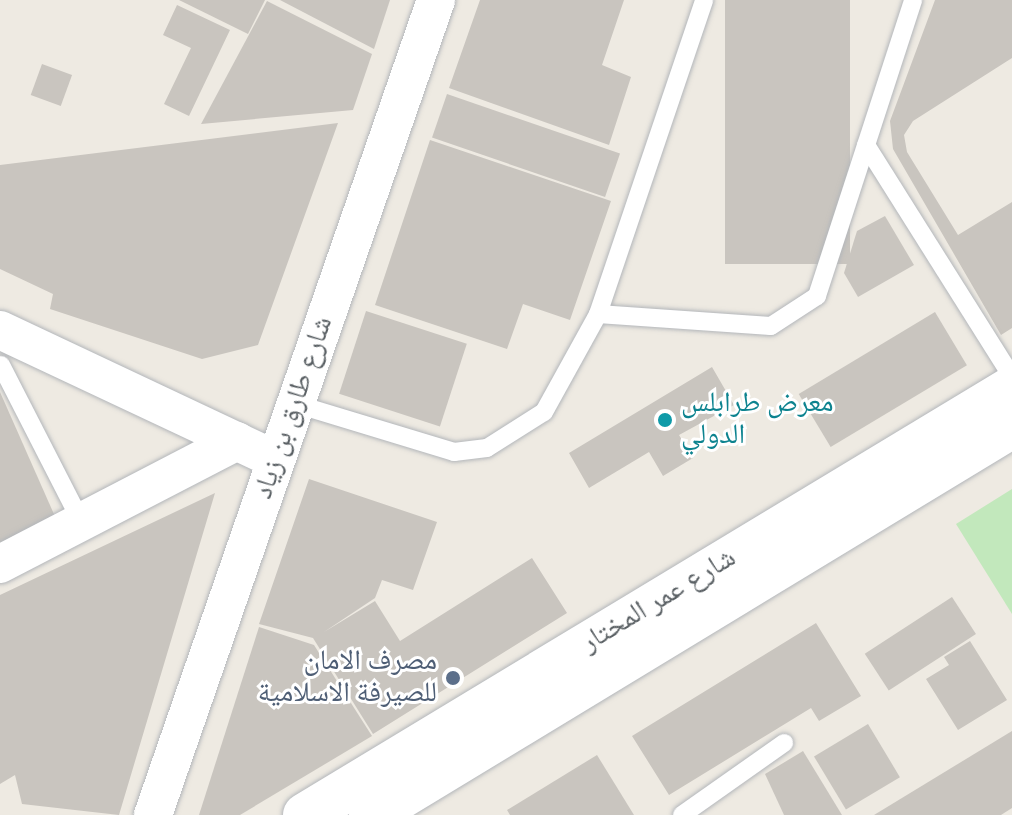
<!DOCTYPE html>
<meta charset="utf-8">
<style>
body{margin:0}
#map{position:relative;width:1012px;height:815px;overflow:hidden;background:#eeeae2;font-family:Overpass,"Noto Naskh Arabic",sans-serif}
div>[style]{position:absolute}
.green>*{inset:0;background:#c2e8bc}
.building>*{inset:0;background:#c9c5bf;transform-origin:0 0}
.roads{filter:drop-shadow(0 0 2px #b3b6ba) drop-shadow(0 0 2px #b3b6ba)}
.service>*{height:18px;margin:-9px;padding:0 9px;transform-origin:9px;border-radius:9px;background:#fff}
.minor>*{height:38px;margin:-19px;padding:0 19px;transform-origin:19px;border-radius:19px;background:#fff}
.secondary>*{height:44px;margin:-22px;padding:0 22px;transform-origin:22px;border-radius:22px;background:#fff}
.dots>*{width:22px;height:22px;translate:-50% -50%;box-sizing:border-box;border:4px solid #fff;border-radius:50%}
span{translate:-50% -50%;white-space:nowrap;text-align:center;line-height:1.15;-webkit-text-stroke:6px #fff;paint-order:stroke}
.culture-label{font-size:28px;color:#0d838f}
.left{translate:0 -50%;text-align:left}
.street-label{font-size:28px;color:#5a6064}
.service-label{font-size:28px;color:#4e5e75}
.right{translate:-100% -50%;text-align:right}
</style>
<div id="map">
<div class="green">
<i style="clip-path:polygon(1012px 489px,1012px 614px,956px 524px)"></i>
</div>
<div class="building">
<i style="clip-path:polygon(179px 0,265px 0,248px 34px)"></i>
<i style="clip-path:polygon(280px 0,390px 0,374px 49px)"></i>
<i style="clip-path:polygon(480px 0,624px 0,602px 65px,631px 77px,609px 145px,449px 88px)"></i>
<i style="left:725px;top:0;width:125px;height:264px"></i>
<i style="clip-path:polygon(935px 0,1012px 0,1012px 58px,913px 121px,904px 135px,907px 152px,958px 235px,1012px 202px,1012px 328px,1001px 335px,893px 149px,890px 121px)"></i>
<i style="clip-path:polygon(267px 1px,372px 54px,353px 110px,201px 124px)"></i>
<i style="clip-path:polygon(177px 5px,230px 30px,189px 116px,164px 104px,191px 48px,163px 35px)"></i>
<i style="left:42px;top:64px;width:32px;height:33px;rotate:20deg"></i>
<i style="left:447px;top:94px;width:183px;height:46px;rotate:19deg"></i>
<i style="clip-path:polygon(338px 123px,258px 345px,202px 359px,50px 309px,53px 294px,0 269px,0 165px)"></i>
<i style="clip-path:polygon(430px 140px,611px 201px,570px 320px,523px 304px,507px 349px,375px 305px)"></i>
<i style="clip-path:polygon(885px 216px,914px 265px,858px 297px,844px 273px,857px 231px)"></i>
<i style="left:366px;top:311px;width:106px;height:87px;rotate:18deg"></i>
<i style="left:935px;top:312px;width:62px;height:159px;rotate:59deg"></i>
<i style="clip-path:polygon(712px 367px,734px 405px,679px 435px,693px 458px,663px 476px,649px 452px,589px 488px,569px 453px)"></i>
<i style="clip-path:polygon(0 392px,57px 521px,0 546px)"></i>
<i style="clip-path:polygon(309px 479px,437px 522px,413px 590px,382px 580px,375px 598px,324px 632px,375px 601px,400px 641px,532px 558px,567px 613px,373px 734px,313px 638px,259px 624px)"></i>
<i style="clip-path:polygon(215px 493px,119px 815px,22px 804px,15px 775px,0 784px,0 595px)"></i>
<i style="left:952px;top:597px;width:44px;height:104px;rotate:57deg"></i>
<i style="clip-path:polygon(816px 623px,861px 696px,819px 721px,811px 708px,669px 795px,632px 736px)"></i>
<i style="clip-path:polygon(259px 627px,314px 645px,372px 736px,240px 815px,199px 815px)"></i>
<i style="clip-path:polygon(970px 641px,1007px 700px,958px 730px,926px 679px,949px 665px,944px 657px)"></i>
<i style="left:868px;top:724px;width:62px;height:63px;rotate:59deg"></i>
<i style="clip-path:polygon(1012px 731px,1012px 808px,1001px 815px,874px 815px)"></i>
<i style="clip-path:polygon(803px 751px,842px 815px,784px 815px,765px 774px)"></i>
<i style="clip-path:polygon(597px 755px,634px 815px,510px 815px,507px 810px)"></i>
</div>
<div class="roads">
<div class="service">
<i style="left:866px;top:145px;width:274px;rotate:57.8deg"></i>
<i style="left:598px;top:314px;width:173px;rotate:4deg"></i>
<i style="left:771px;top:326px;width:55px;rotate:-33.1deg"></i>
<i style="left:817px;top:296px;width:311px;rotate:-72deg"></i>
<i style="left:1px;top:365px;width:178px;rotate:62.9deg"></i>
<i style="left:296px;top:404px;width:165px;rotate:16.9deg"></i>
<i style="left:454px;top:452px;width:33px;rotate:-7deg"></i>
<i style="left:487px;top:448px;width:67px;rotate:-32.3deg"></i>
<i style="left:544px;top:412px;width:112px;rotate:-61.1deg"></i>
<i style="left:598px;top:314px;width:331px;rotate:-71.3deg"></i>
<i style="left:682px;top:815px;width:125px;rotate:-35.2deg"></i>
</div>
<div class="minor">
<i style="left:0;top:330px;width:305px;rotate:25.2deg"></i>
<i style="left:0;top:564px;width:267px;rotate:-27.4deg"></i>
<i style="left:153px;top:815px;width:863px;rotate:-70.85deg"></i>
</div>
<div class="secondary">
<i style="left:305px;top:815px;width:826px;rotate:-31.13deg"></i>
<i style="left:371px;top:815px;width:750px;rotate:-31.25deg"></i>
</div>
</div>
<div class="dots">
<i style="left:665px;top:420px;background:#0f9aa8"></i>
<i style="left:453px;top:678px;background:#5c6f8a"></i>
</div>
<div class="culture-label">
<span class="left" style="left:681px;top:420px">معرض طرابلس<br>الدولي</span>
</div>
<div class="street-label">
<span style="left:294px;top:408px;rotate:-71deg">شارع طارق بن زياد</span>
<span style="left:659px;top:601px;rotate:-31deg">شارع عمر المختار</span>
</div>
<div class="service-label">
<span class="right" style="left:437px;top:678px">مصرف الامان<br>للصيرفة الاسلامية</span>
</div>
</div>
